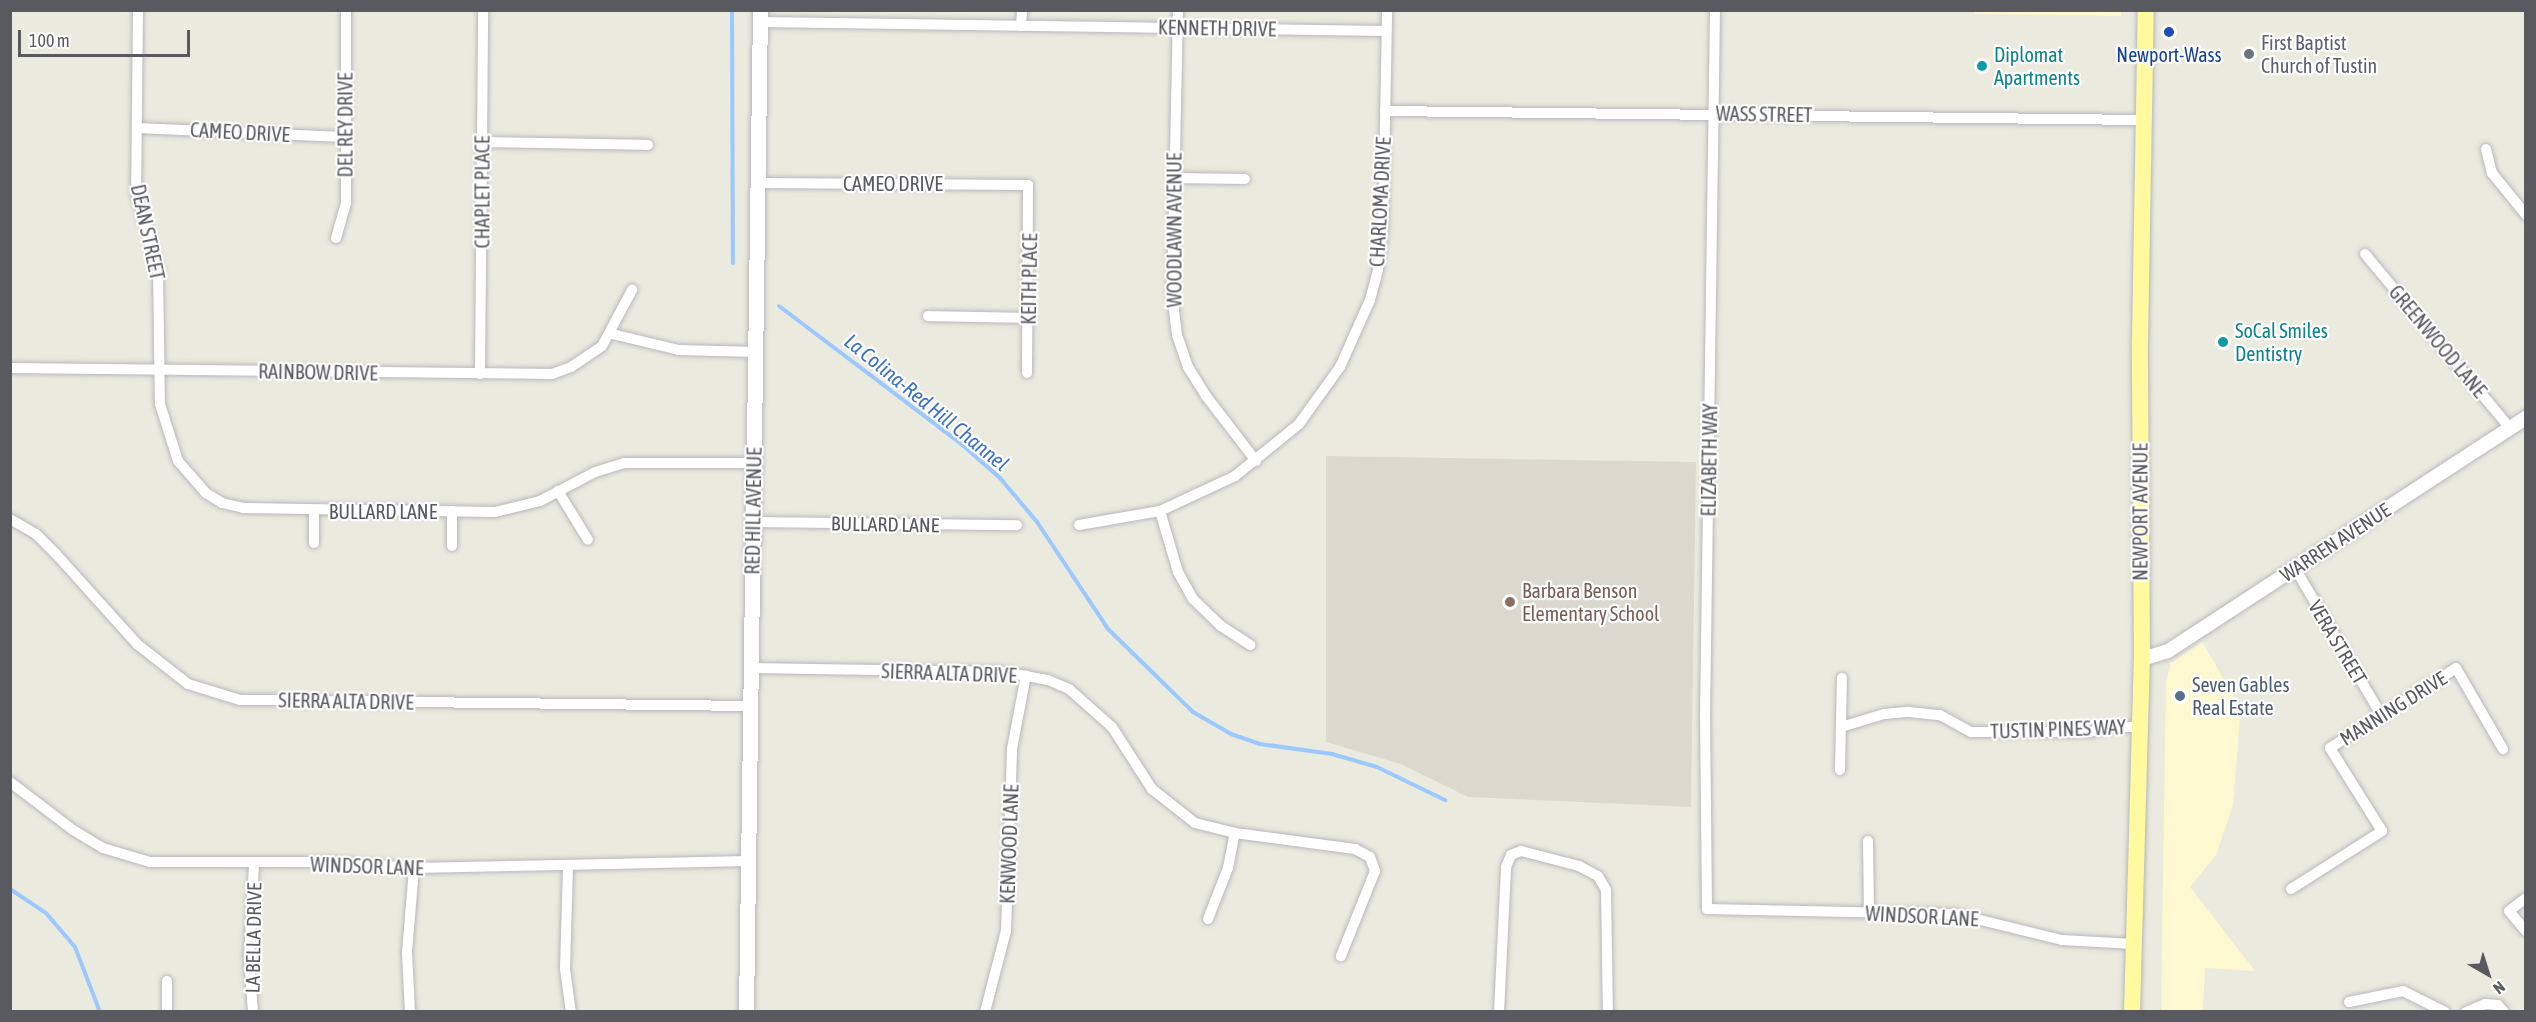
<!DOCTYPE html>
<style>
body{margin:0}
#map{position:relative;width:2536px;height:1022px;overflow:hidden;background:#ebeade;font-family:"Asap Condensed",sans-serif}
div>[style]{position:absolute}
.commercial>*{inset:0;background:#fef8d1}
.education>*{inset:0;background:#dbd9cd}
.stream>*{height:4px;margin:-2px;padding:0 2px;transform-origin:2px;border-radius:2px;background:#9bc8ff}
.roads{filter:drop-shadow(0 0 2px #b7b8be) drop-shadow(0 0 2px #b7b8be)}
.minor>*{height:10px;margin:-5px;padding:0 5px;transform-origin:5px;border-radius:5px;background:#fff}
.tertiary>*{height:14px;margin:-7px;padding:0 7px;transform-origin:7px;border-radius:7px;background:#fff}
.secondary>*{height:15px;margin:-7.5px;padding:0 7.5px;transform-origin:7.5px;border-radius:7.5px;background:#fff}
.primary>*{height:16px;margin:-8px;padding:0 8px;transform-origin:8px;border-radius:8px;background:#fffaa0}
.dots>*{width:16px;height:16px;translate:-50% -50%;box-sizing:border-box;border:3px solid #fff;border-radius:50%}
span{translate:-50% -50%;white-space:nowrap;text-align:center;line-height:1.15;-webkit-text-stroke:4.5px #fff;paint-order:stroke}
.street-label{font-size:20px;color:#585a60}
.worship-label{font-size:20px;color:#5b616d}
.left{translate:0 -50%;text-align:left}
.culture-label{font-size:20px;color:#0d838f}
.transit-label{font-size:20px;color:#164399}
.education-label{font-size:20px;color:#785e54}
.service-label{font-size:20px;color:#4e5e75}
.water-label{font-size:21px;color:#3d70c3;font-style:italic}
.frame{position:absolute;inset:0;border:12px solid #585a60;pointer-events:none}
.north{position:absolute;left:2458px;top:944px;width:60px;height:60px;-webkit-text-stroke:4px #fff;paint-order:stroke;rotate:141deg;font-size:16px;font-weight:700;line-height:24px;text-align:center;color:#585a60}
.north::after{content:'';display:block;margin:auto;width:21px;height:27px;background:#585a60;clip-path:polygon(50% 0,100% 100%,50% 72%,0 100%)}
.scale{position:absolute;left:18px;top:30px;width:172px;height:27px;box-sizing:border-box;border:3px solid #585a60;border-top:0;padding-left:8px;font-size:18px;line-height:21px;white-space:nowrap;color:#585a60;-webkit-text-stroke:4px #fff;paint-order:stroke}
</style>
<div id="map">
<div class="commercial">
<i style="clip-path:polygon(1975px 10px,2121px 10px,2121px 16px,1975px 14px)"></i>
<i style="clip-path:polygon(2202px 642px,2245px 715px,2240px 718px,2233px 805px,2216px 855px,2190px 887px,2255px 971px,2205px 968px,2203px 1011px,2161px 1011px,2166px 681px,2171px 663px)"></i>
</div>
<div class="education">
<i style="clip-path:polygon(1326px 456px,1696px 462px,1691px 807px,1468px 797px,1401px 764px,1326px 742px)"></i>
</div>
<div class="stream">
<i style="left:732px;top:10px;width:253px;rotate:89.8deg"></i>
<i style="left:779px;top:306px;width:226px;rotate:37.1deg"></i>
<i style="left:959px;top:442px;width:55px;rotate:41.3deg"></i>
<i style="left:1000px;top:478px;width:57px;rotate:49.9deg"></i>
<i style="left:1037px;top:522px;width:128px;rotate:56.4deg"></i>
<i style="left:1108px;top:629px;width:119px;rotate:44.3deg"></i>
<i style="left:1193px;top:712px;width:44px;rotate:30.1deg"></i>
<i style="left:1231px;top:734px;width:31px;rotate:19deg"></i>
<i style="left:1260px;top:744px;width:73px;rotate:7.9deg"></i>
<i style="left:1332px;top:754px;width:47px;rotate:16.1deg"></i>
<i style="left:1377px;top:767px;width:76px;rotate:25.9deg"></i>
<i style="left:10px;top:889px;width:43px;rotate:33.7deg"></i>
<i style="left:46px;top:913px;width:45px;rotate:49.5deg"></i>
<i style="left:75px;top:947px;width:70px;rotate:69deg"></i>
</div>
<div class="roads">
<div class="minor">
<i style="left:138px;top:10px;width:182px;rotate:90.6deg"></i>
<i style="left:136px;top:192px;width:79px;rotate:73.9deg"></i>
<i style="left:158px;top:268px;width:136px;rotate:89.2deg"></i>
<i style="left:160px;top:404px;width:60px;rotate:72.5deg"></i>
<i style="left:178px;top:461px;width:43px;rotate:48.8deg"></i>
<i style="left:206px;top:493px;width:19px;rotate:32deg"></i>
<i style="left:222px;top:503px;width:22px;rotate:13deg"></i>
<i style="left:243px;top:508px;width:252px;rotate:0.9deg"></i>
<i style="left:495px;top:512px;width:46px;rotate:-13.7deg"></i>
<i style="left:540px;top:501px;width:62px;rotate:-27.8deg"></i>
<i style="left:595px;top:472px;width:30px;rotate:-17deg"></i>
<i style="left:624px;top:463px;width:130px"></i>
<i style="left:1178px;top:10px;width:284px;rotate:91.2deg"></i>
<i style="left:1172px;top:294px;width:41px;rotate:83deg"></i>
<i style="left:1177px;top:335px;width:34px;rotate:71deg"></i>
<i style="left:1188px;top:367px;width:34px;rotate:58deg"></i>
<i style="left:1206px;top:396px;width:82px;rotate:52.4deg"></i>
<i style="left:1715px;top:10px;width:704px;rotate:90.81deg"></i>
<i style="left:1705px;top:714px;width:195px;rotate:89.4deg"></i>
<i style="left:1707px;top:909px;width:249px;rotate:1.2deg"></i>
<i style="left:1956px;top:914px;width:109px;rotate:13.8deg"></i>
<i style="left:2062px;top:940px;width:72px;rotate:3.2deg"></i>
<i style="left:760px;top:22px;width:626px;rotate:0.82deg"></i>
<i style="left:1021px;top:26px;width:16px;rotate:-86deg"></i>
<i style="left:1385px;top:111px;width:757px;rotate:0.68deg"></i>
<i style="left:137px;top:128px;width:207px;rotate:2.5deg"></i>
<i style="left:482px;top:142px;width:166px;rotate:1deg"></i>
<i style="left:2486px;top:149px;width:25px;rotate:76deg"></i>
<i style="left:2492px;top:173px;width:54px;rotate:51deg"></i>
<i style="left:1174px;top:178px;width:71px;rotate:0.8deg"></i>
<i style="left:758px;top:183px;width:270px;rotate:0.4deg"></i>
<i style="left:1028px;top:185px;width:188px;rotate:90.3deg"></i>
<i style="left:336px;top:238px;width:37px;rotate:-74deg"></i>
<i style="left:346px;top:202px;width:192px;rotate:-90deg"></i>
<i style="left:2365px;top:254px;width:226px;rotate:50.2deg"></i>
<i style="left:928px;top:316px;width:100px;rotate:1.1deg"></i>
<i style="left:612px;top:334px;width:69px;rotate:13.4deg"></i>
<i style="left:679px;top:350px;width:76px;rotate:1.5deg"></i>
<i style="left:10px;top:368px;width:542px;rotate:0.63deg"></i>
<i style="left:552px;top:374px;width:20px;rotate:-20deg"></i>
<i style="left:571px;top:367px;width:37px;rotate:-34deg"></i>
<i style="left:602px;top:346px;width:64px;rotate:-61.8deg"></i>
<i style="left:480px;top:374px;width:364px;rotate:-89.5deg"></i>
<i style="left:558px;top:491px;width:57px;rotate:58.5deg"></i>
<i style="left:1160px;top:511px;width:64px;rotate:73.6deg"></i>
<i style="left:1178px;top:572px;width:31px;rotate:61deg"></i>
<i style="left:1193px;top:599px;width:39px;rotate:44deg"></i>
<i style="left:1221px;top:626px;width:35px;rotate:33deg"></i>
<i style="left:10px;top:519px;width:30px;rotate:30deg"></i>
<i style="left:36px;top:534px;width:28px;rotate:45deg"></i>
<i style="left:56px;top:554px;width:121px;rotate:48deg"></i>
<i style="left:137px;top:644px;width:65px;rotate:38.1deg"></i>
<i style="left:188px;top:684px;width:54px;rotate:17.1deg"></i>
<i style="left:240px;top:700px;width:510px;rotate:0.67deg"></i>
<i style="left:753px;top:522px;width:264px;rotate:0.7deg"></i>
<i style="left:1079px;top:525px;width:82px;rotate:-9.8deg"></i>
<i style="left:1160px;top:511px;width:83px;rotate:-25deg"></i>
<i style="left:1235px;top:476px;width:82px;rotate:-39.1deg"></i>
<i style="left:1299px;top:424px;width:70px;rotate:-54.3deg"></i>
<i style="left:1340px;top:367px;width:73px;rotate:-65.9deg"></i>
<i style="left:1370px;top:300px;width:31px;rotate:-75deg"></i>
<i style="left:1378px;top:270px;width:43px;rotate:-83.4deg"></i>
<i style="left:1383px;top:227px;width:217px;rotate:-88.9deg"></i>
<i style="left:314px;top:543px;width:33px;rotate:-90deg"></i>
<i style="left:452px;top:546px;width:35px;rotate:-90deg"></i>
<i style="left:2295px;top:568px;width:172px;rotate:59.6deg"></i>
<i style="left:750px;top:668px;width:254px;rotate:0.9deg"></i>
<i style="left:1004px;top:672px;width:45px;rotate:10.3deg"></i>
<i style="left:1048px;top:680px;width:23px;rotate:23deg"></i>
<i style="left:1069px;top:689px;width:57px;rotate:41.5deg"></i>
<i style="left:1112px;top:727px;width:74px;rotate:57.2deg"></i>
<i style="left:1152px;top:789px;width:55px;rotate:38.3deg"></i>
<i style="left:1195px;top:823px;width:41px;rotate:14deg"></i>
<i style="left:1235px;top:833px;width:121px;rotate:7.6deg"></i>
<i style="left:1355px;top:849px;width:17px;rotate:28deg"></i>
<i style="left:1370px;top:857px;width:15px;rotate:70deg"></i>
<i style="left:1375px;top:871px;width:92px;rotate:111.8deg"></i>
<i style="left:1841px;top:727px;width:45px;rotate:-16.8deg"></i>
<i style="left:1884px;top:714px;width:25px;rotate:-5deg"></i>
<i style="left:1909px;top:712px;width:31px;rotate:6deg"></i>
<i style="left:1940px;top:715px;width:35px;rotate:29deg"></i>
<i style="left:1971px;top:732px;width:119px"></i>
<i style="left:2090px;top:732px;width:22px;rotate:-13deg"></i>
<i style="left:2111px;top:727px;width:28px"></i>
<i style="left:1840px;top:770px;width:92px;rotate:-88.8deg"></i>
<i style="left:10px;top:782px;width:79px;rotate:37.3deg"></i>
<i style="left:73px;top:830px;width:35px;rotate:31deg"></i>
<i style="left:103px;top:848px;width:49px;rotate:16.6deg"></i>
<i style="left:150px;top:862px;width:178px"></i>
<i style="left:328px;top:862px;width:86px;rotate:4deg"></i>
<i style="left:414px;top:868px;width:333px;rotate:-1.2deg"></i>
<i style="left:1868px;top:841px;width:71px;rotate:89.2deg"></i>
<i style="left:568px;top:868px;width:101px;rotate:91.7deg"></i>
<i style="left:565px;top:969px;width:43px;rotate:82.1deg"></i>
<i style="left:2291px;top:889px;width:108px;rotate:-32.5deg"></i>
<i style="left:2382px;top:831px;width:98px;rotate:-122.1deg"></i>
<i style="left:2330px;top:748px;width:149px;rotate:-32.4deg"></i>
<i style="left:2456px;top:668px;width:94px;rotate:59.9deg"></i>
<i style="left:2526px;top:898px;width:21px;rotate:143deg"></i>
<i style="left:2509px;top:911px;width:26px;rotate:50deg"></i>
<i style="left:1208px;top:919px;width:55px;rotate:-68.6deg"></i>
<i style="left:1228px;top:868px;width:36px;rotate:-79deg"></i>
<i style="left:2349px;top:1002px;width:55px;rotate:-11.5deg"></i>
<i style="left:2403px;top:991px;width:47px;rotate:26.6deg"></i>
<i style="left:167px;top:1012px;width:31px;rotate:-90deg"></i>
<i style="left:253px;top:1012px;width:55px;rotate:-94.2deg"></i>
<i style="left:249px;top:957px;width:92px;rotate:-86.9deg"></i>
<i style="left:410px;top:1012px;width:60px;rotate:-92.9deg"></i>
<i style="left:407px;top:952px;width:84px;rotate:-85.2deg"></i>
<i style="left:985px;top:1012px;width:84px;rotate:-75.5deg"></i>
<i style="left:1006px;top:931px;width:182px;rotate:-88.1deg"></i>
<i style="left:1012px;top:749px;width:75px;rotate:-79.3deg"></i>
<i style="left:1499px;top:1012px;width:145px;rotate:-87.2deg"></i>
<i style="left:1506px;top:867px;width:13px;rotate:-67deg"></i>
<i style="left:1511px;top:855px;width:11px;rotate:-22deg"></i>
<i style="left:1521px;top:851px;width:60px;rotate:14.5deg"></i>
<i style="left:1579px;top:866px;width:21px;rotate:28deg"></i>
<i style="left:1598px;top:876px;width:16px;rotate:60deg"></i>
<i style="left:1606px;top:890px;width:122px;rotate:89.1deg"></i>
<i style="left:2466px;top:1012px;width:21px;rotate:-23deg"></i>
<i style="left:2485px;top:1004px;width:13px;rotate:4deg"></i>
<i style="left:2498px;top:1005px;width:9px;rotate:49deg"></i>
</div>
<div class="tertiary">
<i style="left:2142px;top:659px;width:27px;rotate:-17deg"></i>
<i style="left:2168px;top:651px;width:427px;rotate:-33.1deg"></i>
</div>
<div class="secondary">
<i style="left:746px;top:1012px;width:1002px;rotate:-89.2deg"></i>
</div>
<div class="primary">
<i style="left:2132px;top:1012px;width:353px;rotate:-88.4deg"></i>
<i style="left:2142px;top:659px;width:319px;rotate:-90.4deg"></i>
<i style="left:2140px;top:340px;width:330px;rotate:-89deg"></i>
</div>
</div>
<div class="dots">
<i style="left:2169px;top:32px;background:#1a4fb4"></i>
<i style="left:2249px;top:54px;background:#6b7280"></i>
<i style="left:1982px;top:66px;background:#0f9aa8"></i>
<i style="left:2223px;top:342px;background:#0f9aa8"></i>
<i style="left:1510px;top:602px;background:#8d6e63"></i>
<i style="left:2180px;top:696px;background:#5c6f8a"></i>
</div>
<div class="street-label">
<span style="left:1217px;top:28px;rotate:1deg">KENNETH DRIVE</span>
<span style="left:1764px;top:114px;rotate:1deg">WASS STREET</span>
<span style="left:345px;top:125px;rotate:-90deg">DEL REY DRIVE</span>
<span style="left:240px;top:132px;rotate:3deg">CAMEO DRIVE</span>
<span style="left:893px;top:183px">CAMEO DRIVE</span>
<span style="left:482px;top:192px;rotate:-90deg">CHAPLET PLACE</span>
<span style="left:1380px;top:202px;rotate:-87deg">CHARLOMA DRIVE</span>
<span style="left:1174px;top:230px;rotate:-90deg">WOODLAWN AVENUE</span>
<span style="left:148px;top:232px;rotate:78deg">DEAN STREET</span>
<span style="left:1029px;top:279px;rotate:-89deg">KEITH PLACE</span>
<span style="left:2438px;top:341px;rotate:50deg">GREENWOOD LANE</span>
<span style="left:318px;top:372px;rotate:1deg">RAINBOW DRIVE</span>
<span style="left:1709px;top:460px;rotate:-89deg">ELIZABETH WAY</span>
<span style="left:383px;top:511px">BULLARD LANE</span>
<span style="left:753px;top:511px;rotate:-89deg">RED HILL AVENUE</span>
<span style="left:2140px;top:512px;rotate:-90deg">NEWPORT AVENUE</span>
<span style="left:885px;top:524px;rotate:1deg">BULLARD LANE</span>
<span style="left:2335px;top:542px;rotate:-33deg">WARREN AVENUE</span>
<span style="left:2338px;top:642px;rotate:59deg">VERA STREET</span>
<span style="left:949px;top:673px;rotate:2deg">SIERRA ALTA DRIVE</span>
<span style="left:346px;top:701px;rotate:1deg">SIERRA ALTA DRIVE</span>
<span style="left:2393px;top:708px;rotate:-32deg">MANNING DRIVE</span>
<span style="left:2058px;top:729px;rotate:-2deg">TUSTIN PINES WAY</span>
<span style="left:1009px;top:844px;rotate:-88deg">KENWOOD LANE</span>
<span style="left:367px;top:866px;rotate:2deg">WINDSOR LANE</span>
<span style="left:1922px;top:916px;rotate:3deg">WINDSOR LANE</span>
<span style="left:253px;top:938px;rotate:-89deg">LA BELLA DRIVE</span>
</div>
<div class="worship-label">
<span class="left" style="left:2261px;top:54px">First Baptist<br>Church of Tustin</span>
</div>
<div class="culture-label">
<span class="left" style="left:1994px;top:66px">Diplomat<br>Apartments</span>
<span class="left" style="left:2235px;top:342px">SoCal Smiles<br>Dentistry</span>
</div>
<div class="transit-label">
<span style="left:2169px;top:54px">Newport-Wass</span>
</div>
<div class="education-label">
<span class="left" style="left:1522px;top:602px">Barbara Benson<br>Elementary School</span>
</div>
<div class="service-label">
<span class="left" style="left:2192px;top:696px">Seven Gables<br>Real Estate</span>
</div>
<div class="water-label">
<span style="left:927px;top:402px;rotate:39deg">La Colina-Red Hill Channel</span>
</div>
<div class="frame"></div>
<div class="north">N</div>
<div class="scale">100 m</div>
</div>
